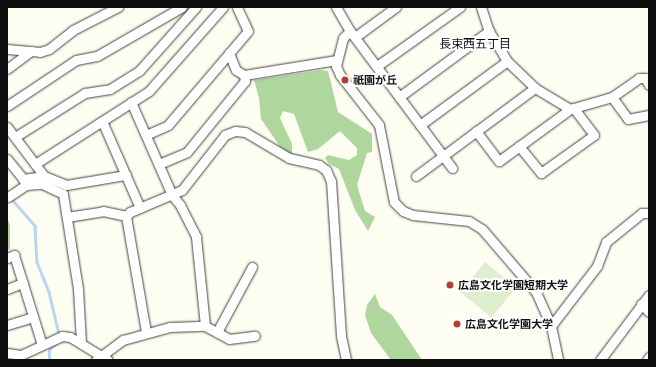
<!DOCTYPE html>
<meta charset="utf-8">
<style>
body{margin:0}
#map{position:relative;width:656px;height:367px;overflow:hidden;background:#fefdf1;font-family:"Libre Baskerville","Noto Sans JP",serif}
div>[style]{position:absolute}
.forest>*{inset:0;background:#afd69d}
.pitch>*{inset:0;background:#dfeece;transform-origin:0 0}
.stream>*{height:2.5px;margin:-1.25px;padding:0 1.25px;transform-origin:1.25px;border-radius:1.25px;background:#b9d5f2}
.roads{filter:drop-shadow(0 0 1px #424242) drop-shadow(0 0 1px #424242)}
.minor>*{height:9px;margin:-4.5px;padding:0 4.5px;transform-origin:4.5px;border-radius:4.5px;background:#fff}
.dots>*{width:11px;height:11px;translate:-50% -50%;box-sizing:border-box;border:2px solid #fff;border-radius:50%}
span{translate:-50% -50%;white-space:nowrap;text-align:center;line-height:1.15;-webkit-text-stroke:4px #fff;paint-order:stroke}
.poi-label{font-size:11px;color:#0f0f0f;font-weight:700}
.left{translate:0 -50%;text-align:left}
.neighbourhood-label{font-size:12px;color:#0f0f0f}
.frame{position:absolute;inset:0;border:8px solid #0f0f0f;pointer-events:none}
</style>
<div id="map">
<div class="forest">
<i style="clip-path:polygon(321px 70px,328px 71px,338px 112px,372px 134px,372px 152px,367px 153px,357px 185px,365px 211px,375px 217px,368px 231px,355px 210px,339px 169px,329px 164px,325px 158px,328px 155px,349px 160px,357px 155px,357px 148px,340px 131px,318px 149px,308px 152px,294px 114px,283px 111px,280px 118px,292px 144px,292px 154px,281px 148px,261px 119px,259px 98px,254px 80px)"></i>
<i style="clip-path:polygon(7px 216px,10px 226px,10px 249px,7px 250px)"></i>
<i style="clip-path:polygon(375px 294px,380px 307px,392px 315px,422px 360px,391px 360px,371px 333px,365px 315px,367px 305px)"></i>
</div>
<div class="pitch">
<i style="left:485px;top:262px;width:40px;height:39px;rotate:39deg"></i>
</div>
<div class="stream">
<i style="left:11px;top:198px;width:37px;rotate:49deg"></i>
<i style="left:35px;top:226px;width:36px;rotate:87deg"></i>
<i style="left:37px;top:262px;width:32px;rotate:68deg"></i>
<i style="left:49px;top:292px;width:43px;rotate:76.6deg"></i>
<i style="left:49px;top:360px;width:10px;rotate:-90deg"></i>
<i style="left:49px;top:350px;width:11px;rotate:-45deg"></i>
</div>
<div class="roads">
<div class="minor">
<i style="left:336px;top:7px;width:28px;rotate:60deg"></i>
<i style="left:350px;top:31px;width:171px;rotate:53.3deg"></i>
<i style="left:481px;top:7px;width:25px;rotate:72deg"></i>
<i style="left:489px;top:31px;width:35px;rotate:59deg"></i>
<i style="left:507px;top:61px;width:39px;rotate:44deg"></i>
<i style="left:535px;top:88px;width:41px;rotate:31deg"></i>
<i style="left:570px;top:109px;width:44px;rotate:-15.9deg"></i>
<i style="left:612px;top:97px;width:33px;rotate:-35deg"></i>
<i style="left:639px;top:78px;width:6px"></i>
<i style="left:645px;top:78px;width:8px;rotate:60deg"></i>
<i style="left:350px;top:31px;width:10px;rotate:135deg"></i>
<i style="left:343px;top:38px;width:29px;rotate:104deg"></i>
<i style="left:336px;top:66px;width:10px;rotate:66deg"></i>
<i style="left:340px;top:75px;width:63px;rotate:52deg"></i>
<i style="left:379px;top:125px;width:78px;rotate:79deg"></i>
<i style="left:394px;top:202px;width:13px;rotate:45deg"></i>
<i style="left:403px;top:211px;width:11px;rotate:22deg"></i>
<i style="left:413px;top:215px;width:56px;rotate:6.1deg"></i>
<i style="left:469px;top:221px;width:15px;rotate:32deg"></i>
<i style="left:482px;top:229px;width:83px;rotate:49.4deg"></i>
<i style="left:536px;top:292px;width:37px;rotate:66deg"></i>
<i style="left:551px;top:326px;width:35px;rotate:78deg"></i>
<i style="left:355px;top:37px;width:51px;rotate:-36.2deg"></i>
<i style="left:7px;top:49px;width:33px;rotate:5deg"></i>
<i style="left:40px;top:52px;width:9px;rotate:-18deg"></i>
<i style="left:49px;top:49px;width:31px;rotate:-38deg"></i>
<i style="left:73px;top:30px;width:51px;rotate:-27.1deg"></i>
<i style="left:229px;top:53px;width:18px;rotate:68deg"></i>
<i style="left:236px;top:70px;width:9px;rotate:32deg"></i>
<i style="left:244px;top:75px;width:94px;rotate:-9.2deg"></i>
<i style="left:377px;top:66px;width:102px;rotate:-35.4deg"></i>
<i style="left:7px;top:69px;width:30px;rotate:-37deg"></i>
<i style="left:399px;top:97px;width:112px;rotate:-36.3deg"></i>
<i style="left:612px;top:97px;width:27px;rotate:54deg"></i>
<i style="left:628px;top:119px;width:21px;rotate:-11deg"></i>
<i style="left:131px;top:102px;width:102px;rotate:66.2deg"></i>
<i style="left:172px;top:195px;width:13px;rotate:51deg"></i>
<i style="left:180px;top:205px;width:36px;rotate:63deg"></i>
<i style="left:196px;top:237px;width:89px;rotate:84.2deg"></i>
<i style="left:7px;top:106px;width:83px;rotate:-33.7deg"></i>
<i style="left:76px;top:60px;width:21px;rotate:-11deg"></i>
<i style="left:97px;top:56px;width:98px;rotate:-30deg"></i>
<i style="left:102px;top:121px;width:95px;rotate:66.4deg"></i>
<i style="left:420px;top:125px;width:108px;rotate:-36.3deg"></i>
<i style="left:7px;top:127px;width:61px;rotate:52.9deg"></i>
<i style="left:44px;top:176px;width:24px;rotate:22deg"></i>
<i style="left:66px;top:185px;width:61px;rotate:-9.5deg"></i>
<i style="left:476px;top:131px;width:38px;rotate:53deg"></i>
<i style="left:499px;top:161px;width:88px;rotate:-36.2deg"></i>
<i style="left:146px;top:135px;width:24px;rotate:-24deg"></i>
<i style="left:168px;top:125px;width:123px;rotate:-49.6deg"></i>
<i style="left:248px;top:31px;width:26px;rotate:-115deg"></i>
<i style="left:15px;top:137px;width:83px;rotate:-32.2deg"></i>
<i style="left:85px;top:93px;width:25px;rotate:-9deg"></i>
<i style="left:110px;top:89px;width:34px;rotate:-32deg"></i>
<i style="left:139px;top:71px;width:86px;rotate:-48.3deg"></i>
<i style="left:519px;top:146px;width:35px;rotate:51deg"></i>
<i style="left:541px;top:173px;width:65px;rotate:-35.6deg"></i>
<i style="left:594px;top:135px;width:34px;rotate:-127deg"></i>
<i style="left:7px;top:159px;width:26px;rotate:51deg"></i>
<i style="left:23px;top:179px;width:21px;rotate:-8deg"></i>
<i style="left:35px;top:164px;width:135px;rotate:-32.6deg"></i>
<i style="left:149px;top:91px;width:112px;rotate:-48.6deg"></i>
<i style="left:159px;top:164px;width:30px;rotate:-23deg"></i>
<i style="left:187px;top:152px;width:92px;rotate:-50.8deg"></i>
<i style="left:245px;top:81px;width:6px;rotate:-99deg"></i>
<i style="left:416px;top:176px;width:148px;rotate:-36.5deg"></i>
<i style="left:23px;top:179px;width:7px;rotate:63deg"></i>
<i style="left:26px;top:185px;width:16px;rotate:-4deg"></i>
<i style="left:42px;top:184px;width:23px;rotate:25deg"></i>
<i style="left:63px;top:194px;width:96px;rotate:81deg"></i>
<i style="left:78px;top:289px;width:54px;rotate:86.8deg"></i>
<i style="left:8px;top:197px;width:22px;rotate:-34deg"></i>
<i style="left:67px;top:217px;width:36px;rotate:-9deg"></i>
<i style="left:103px;top:211px;width:24px;rotate:12deg"></i>
<i style="left:7px;top:258px;width:8px;rotate:-23deg"></i>
<i style="left:14px;top:255px;width:94px;rotate:72.7deg"></i>
<i style="left:7px;top:289px;width:17px;rotate:-21deg"></i>
<i style="left:641px;top:304px;width:11px;rotate:45deg"></i>
<i style="left:7px;top:325px;width:27px;rotate:-17deg"></i>
<i style="left:551px;top:326px;width:76px;rotate:-52.5deg"></i>
<i style="left:597px;top:266px;width:26px;rotate:-69deg"></i>
<i style="left:606px;top:242px;width:46px;rotate:-38.9deg"></i>
<i style="left:642px;top:213px;width:5px"></i>
<i style="left:146px;top:332px;width:118px;rotate:-99.8deg"></i>
<i style="left:126px;top:216px;width:6px;rotate:-45deg"></i>
<i style="left:130px;top:212px;width:56px;rotate:-22.9deg"></i>
<i style="left:182px;top:190px;width:70px;rotate:-52deg"></i>
<i style="left:225px;top:135px;width:11px;rotate:-22deg"></i>
<i style="left:235px;top:131px;width:10px;rotate:6deg"></i>
<i style="left:245px;top:132px;width:51px;rotate:30.6deg"></i>
<i style="left:289px;top:158px;width:31px;rotate:13deg"></i>
<i style="left:319px;top:165px;width:9px;rotate:36deg"></i>
<i style="left:326px;top:170px;width:12px;rotate:66deg"></i>
<i style="left:331px;top:181px;width:155px;rotate:86.3deg"></i>
<i style="left:341px;top:336px;width:25px;rotate:78deg"></i>
<i style="left:217px;top:332px;width:74px;rotate:-61.7deg"></i>
<i style="left:7px;top:353px;width:14px;rotate:8deg"></i>
<i style="left:21px;top:355px;width:45px;rotate:-24.9deg"></i>
<i style="left:62px;top:336px;width:8px;rotate:7deg"></i>
<i style="left:70px;top:337px;width:44px;rotate:31.2deg"></i>
<i style="left:96px;top:360px;width:34px;rotate:-37deg"></i>
<i style="left:123px;top:340px;width:49px;rotate:-15.5deg"></i>
<i style="left:170px;top:327px;width:35px;rotate:-2deg"></i>
<i style="left:205px;top:326px;width:27px;rotate:28deg"></i>
<i style="left:229px;top:339px;width:26px;rotate:-7deg"></i>
<i style="left:600px;top:360px;width:81px;rotate:-53deg"></i>
<i style="left:647px;top:360px;width:4px;rotate:-56deg"></i>
</div>
</div>
<div class="dots">
<i style="left:345px;top:80px;background:#b53c30"></i>
<i style="left:450px;top:285px;background:#b53c30"></i>
<i style="left:457px;top:324px;background:#b53c30"></i>
</div>
<div class="poi-label">
<span class="left" style="left:353px;top:80px">祇園が丘</span>
<span class="left" style="left:458px;top:285px">広島文化学園短期大学</span>
<span class="left" style="left:465px;top:324px">広島文化学園大学</span>
</div>
<div class="neighbourhood-label">
<span style="left:475px;top:44px">長束西五丁目</span>
</div>
<div class="frame"></div>
</div>
